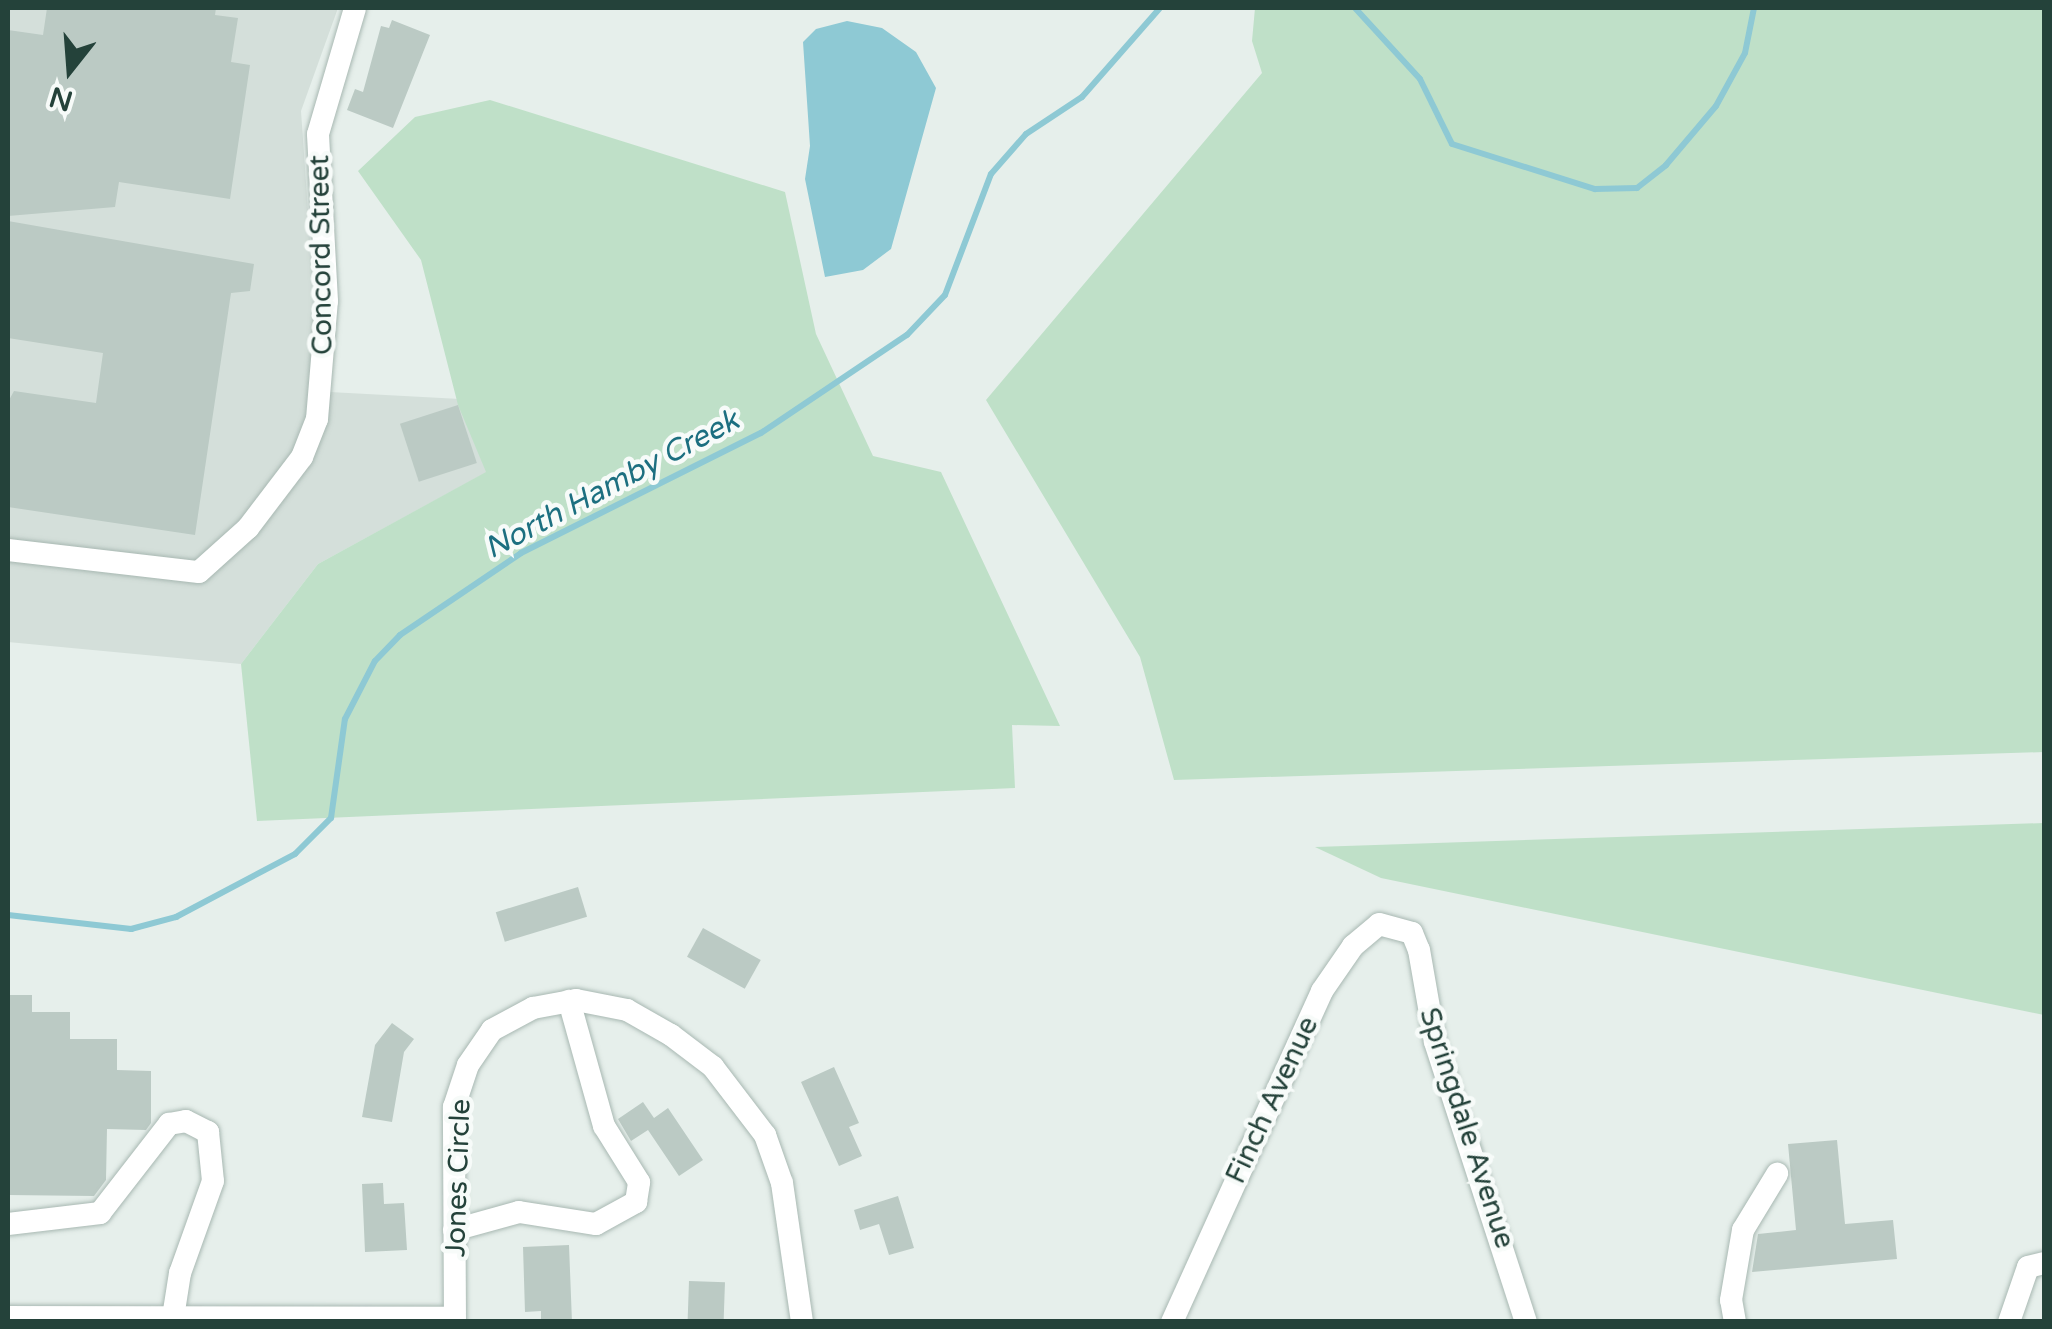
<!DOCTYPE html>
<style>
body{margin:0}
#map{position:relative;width:2052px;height:1329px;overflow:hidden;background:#e6efeb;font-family:"Varela Round",sans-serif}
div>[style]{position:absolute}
.built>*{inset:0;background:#d4dfda}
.green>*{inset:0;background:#bfe0c8}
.water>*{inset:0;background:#8ec9d4}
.stream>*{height:6px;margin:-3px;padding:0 3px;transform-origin:3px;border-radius:3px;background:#8ec9d4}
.building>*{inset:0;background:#bbcac4;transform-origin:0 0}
.roads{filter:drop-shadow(0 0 2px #a8b8b2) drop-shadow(0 0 2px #a8b8b2)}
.minor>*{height:22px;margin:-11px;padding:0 11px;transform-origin:11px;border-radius:11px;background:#fff}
span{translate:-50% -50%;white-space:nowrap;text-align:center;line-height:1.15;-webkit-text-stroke:9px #f7fbf9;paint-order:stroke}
.street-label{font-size:28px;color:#24423a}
.water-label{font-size:30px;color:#1c6f80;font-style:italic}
.frame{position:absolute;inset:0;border:10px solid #24423a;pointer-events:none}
.north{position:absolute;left:20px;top:20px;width:100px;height:100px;-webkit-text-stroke:8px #f7fbf9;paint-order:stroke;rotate:197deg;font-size:28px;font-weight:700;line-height:40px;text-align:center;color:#24423a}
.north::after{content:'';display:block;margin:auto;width:35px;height:45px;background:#24423a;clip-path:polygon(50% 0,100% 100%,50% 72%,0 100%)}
</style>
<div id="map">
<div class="built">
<i style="clip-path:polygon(8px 8px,338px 8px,301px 111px,315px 311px,311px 391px,460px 399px,487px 472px,318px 564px,241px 664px,8px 642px)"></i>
</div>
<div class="green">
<i style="clip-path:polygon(1255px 8px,2044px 8px,2044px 752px,1174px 780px,1140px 657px,986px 400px,1262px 73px,1252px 41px)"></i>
<i style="clip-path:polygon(490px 100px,785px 192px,816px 334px,873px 456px,941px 472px,1060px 726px,1012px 725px,1015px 788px,257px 821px,241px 664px,318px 564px,486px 472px,458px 405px,421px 260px,358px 171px,415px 117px)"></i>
<i style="clip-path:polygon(2044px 823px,2044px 1015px,1381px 878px,1315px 847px)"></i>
</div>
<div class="water">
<i style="clip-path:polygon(847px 21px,882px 28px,916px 52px,936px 88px,891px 249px,863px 270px,825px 277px,805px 179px,810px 146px,803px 42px,816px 29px)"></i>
</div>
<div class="stream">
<i style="left:1355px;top:8px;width:96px;rotate:47.5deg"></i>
<i style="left:1420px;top:79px;width:72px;rotate:63.8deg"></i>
<i style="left:1452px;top:144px;width:150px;rotate:17.5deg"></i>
<i style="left:1595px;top:189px;width:42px;rotate:-1.4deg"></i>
<i style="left:1637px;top:188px;width:37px;rotate:-38deg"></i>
<i style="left:1666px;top:165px;width:77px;rotate:-49.7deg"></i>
<i style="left:1716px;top:106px;width:60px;rotate:-61.3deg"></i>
<i style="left:1745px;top:53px;width:46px;rotate:-78.7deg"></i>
<i style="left:8px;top:915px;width:124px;rotate:6.5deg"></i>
<i style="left:131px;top:929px;width:47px;rotate:-14.9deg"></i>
<i style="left:176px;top:917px;width:135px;rotate:-27.9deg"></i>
<i style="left:295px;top:854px;width:51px;rotate:-45deg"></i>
<i style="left:331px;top:818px;width:100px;rotate:-82deg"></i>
<i style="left:345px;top:719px;width:65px;rotate:-62.7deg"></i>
<i style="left:375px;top:661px;width:36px;rotate:-46deg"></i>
<i style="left:400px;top:635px;width:146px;rotate:-34.1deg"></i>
<i style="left:521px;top:553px;width:268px;rotate:-26.6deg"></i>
<i style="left:761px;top:433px;width:176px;rotate:-33.9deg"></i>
<i style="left:907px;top:335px;width:55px;rotate:-46.5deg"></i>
<i style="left:945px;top:295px;width:129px;rotate:-69.2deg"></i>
<i style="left:991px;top:174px;width:53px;rotate:-48.8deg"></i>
<i style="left:1026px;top:134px;width:67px;rotate:-33.5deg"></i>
<i style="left:1082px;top:97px;width:118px;rotate:-48.8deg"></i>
</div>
<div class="building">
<i style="clip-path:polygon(47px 8px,216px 8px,215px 15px,238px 18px,231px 62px,250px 65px,230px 199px,119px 182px,115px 207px,8px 216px,8px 30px,43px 35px)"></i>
<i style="clip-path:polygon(392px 20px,430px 35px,393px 128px,347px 110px,355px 89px,363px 92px,381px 26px,389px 28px)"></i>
<i style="clip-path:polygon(8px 221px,254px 264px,250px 291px,231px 293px,195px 535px,8px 507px,8px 402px,14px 391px,96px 403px,103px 353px,8px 338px)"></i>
<i style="left:458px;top:405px;width:61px;height:61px;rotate:72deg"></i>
<i style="left:578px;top:887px;width:31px;height:86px;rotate:73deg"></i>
<i style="left:703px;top:928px;width:66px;height:33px;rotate:29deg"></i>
<i style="clip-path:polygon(8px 995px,32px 995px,32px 1012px,70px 1012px,70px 1039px,117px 1039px,117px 1070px,151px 1071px,151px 1123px,146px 1130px,107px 1129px,106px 1180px,94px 1196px,8px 1195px)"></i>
<i style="clip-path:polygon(392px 1023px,414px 1039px,404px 1052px,392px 1122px,362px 1117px,375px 1045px)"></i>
<i style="clip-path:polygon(834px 1067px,859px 1123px,849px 1127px,862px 1156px,839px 1166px,801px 1082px)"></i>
<i style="clip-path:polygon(643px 1102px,654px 1118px,668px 1108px,703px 1160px,679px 1176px,648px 1130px,631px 1141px,618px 1119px)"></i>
<i style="clip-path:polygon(1837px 1140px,1845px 1224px,1893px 1220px,1897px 1259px,1752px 1272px,1758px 1234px,1796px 1230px,1788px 1144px)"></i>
<i style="clip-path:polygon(383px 1183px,384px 1204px,404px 1203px,407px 1250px,365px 1252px,362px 1184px)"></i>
<i style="clip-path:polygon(898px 1196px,914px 1248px,889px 1255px,879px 1224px,860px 1230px,854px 1210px)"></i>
<i style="clip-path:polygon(569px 1245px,572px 1322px,541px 1322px,541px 1311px,525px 1312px,523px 1247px)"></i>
<i style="left:689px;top:1281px;width:36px;height:41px;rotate:2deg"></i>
</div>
<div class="roads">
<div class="minor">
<i style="left:8px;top:550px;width:192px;rotate:6.6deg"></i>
<i style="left:199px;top:572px;width:66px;rotate:-41.9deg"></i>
<i style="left:248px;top:528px;width:89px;rotate:-52.7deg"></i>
<i style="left:302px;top:457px;width:41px;rotate:-68.5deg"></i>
<i style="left:317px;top:419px;width:118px;rotate:-85.2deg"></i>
<i style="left:327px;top:301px;width:167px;rotate:-93.1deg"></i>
<i style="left:318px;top:134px;width:131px;rotate:-73.6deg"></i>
<i style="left:8px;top:1224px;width:93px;rotate:-6.8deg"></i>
<i style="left:100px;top:1213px;width:113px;rotate:-52.2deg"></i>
<i style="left:169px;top:1124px;width:17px;rotate:-10deg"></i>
<i style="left:186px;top:1121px;width:25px;rotate:27deg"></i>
<i style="left:208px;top:1132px;width:49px;rotate:84.2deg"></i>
<i style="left:213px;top:1181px;width:98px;rotate:109.7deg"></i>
<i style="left:180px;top:1273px;width:45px;rotate:99deg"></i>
<i style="left:454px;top:1230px;width:67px;rotate:-15.5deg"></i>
<i style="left:519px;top:1212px;width:78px;rotate:8.9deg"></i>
<i style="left:596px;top:1224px;width:46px;rotate:-28.8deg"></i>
<i style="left:636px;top:1202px;width:20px;rotate:-81deg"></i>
<i style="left:639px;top:1182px;width:66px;rotate:-122deg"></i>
<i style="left:604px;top:1126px;width:130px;rotate:-105.6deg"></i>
<i style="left:8px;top:1317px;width:446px;rotate:0.1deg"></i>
<i style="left:455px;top:1322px;width:215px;rotate:-90.3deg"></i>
<i style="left:454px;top:1107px;width:44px;rotate:-71.6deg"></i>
<i style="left:468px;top:1065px;width:42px;rotate:-55.6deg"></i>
<i style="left:492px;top:1030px;width:47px;rotate:-28.2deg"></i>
<i style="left:533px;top:1008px;width:44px;rotate:-10.5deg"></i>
<i style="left:576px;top:1000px;width:52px;rotate:11.1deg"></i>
<i style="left:627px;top:1010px;width:51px;rotate:29.6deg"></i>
<i style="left:671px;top:1035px;width:53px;rotate:37.3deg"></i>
<i style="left:713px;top:1067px;width:86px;rotate:52.6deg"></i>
<i style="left:765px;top:1135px;width:51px;rotate:70.5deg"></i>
<i style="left:782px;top:1183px;width:140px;rotate:81.8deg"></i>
<i style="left:1172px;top:1322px;width:363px;rotate:-65.6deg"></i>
<i style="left:1322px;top:991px;width:55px;rotate:-55.4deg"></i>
<i style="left:1353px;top:946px;width:34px;rotate:-40deg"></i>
<i style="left:1379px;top:924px;width:34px;rotate:15deg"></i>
<i style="left:1412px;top:933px;width:18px;rotate:68deg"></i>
<i style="left:1419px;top:950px;width:93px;rotate:80.1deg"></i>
<i style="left:1435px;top:1042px;width:294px;rotate:72deg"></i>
<i style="left:1735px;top:1322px;width:22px;rotate:-100deg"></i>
<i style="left:1731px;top:1300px;width:71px;rotate:-80.3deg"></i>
<i style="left:1743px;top:1230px;width:66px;rotate:-58.7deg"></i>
<i style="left:2009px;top:1322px;width:58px;rotate:-70.9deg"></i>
<i style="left:2028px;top:1267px;width:16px;rotate:-14deg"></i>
</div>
</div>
<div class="street-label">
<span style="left:321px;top:255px;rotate:-91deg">Concord Street</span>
<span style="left:1272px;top:1100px;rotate:-65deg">Finch Avenue</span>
<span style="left:1467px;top:1128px;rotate:72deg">Springdale Avenue</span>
<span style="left:458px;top:1178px;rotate:-88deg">Jones Circle</span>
</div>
<div class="water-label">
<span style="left:612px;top:485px;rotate:-28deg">North Hamby Creek</span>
</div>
<div class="frame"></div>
<div class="north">N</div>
</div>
